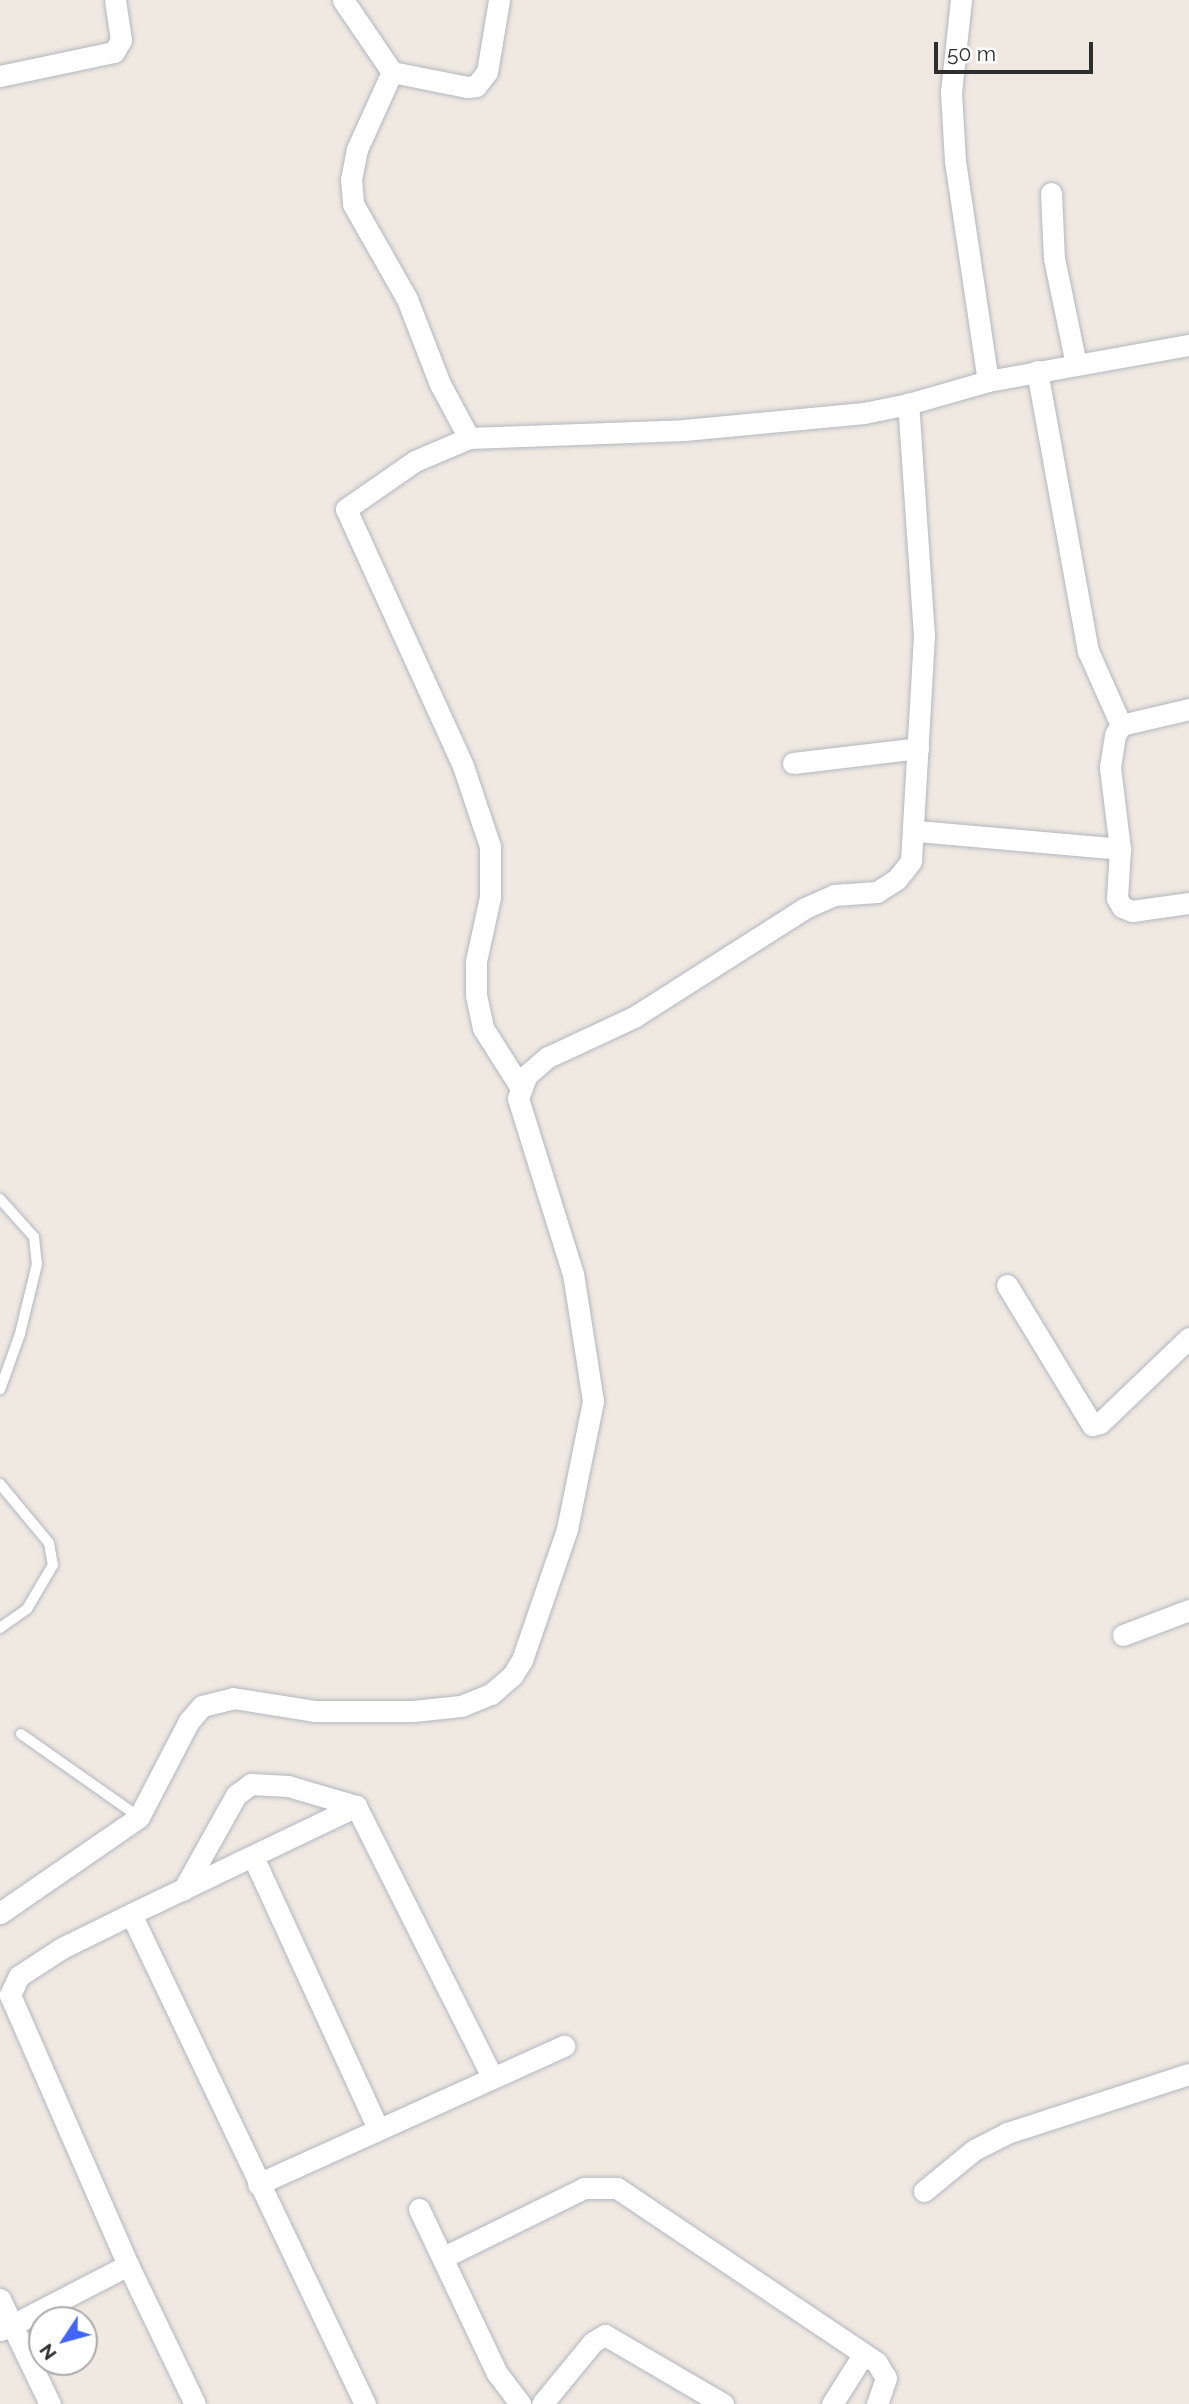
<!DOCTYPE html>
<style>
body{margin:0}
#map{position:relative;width:1189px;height:2404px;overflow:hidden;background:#efe9e1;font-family:Raleway,sans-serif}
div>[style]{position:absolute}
.roads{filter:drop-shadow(0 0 2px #b4b7c1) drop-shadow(0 0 2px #b4b7c1)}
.service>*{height:10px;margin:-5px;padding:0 5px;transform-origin:5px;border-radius:5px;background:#fff}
.minor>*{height:21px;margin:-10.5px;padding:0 10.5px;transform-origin:10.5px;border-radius:10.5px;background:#fff}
span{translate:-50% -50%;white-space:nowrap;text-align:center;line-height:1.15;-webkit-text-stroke:5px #fff;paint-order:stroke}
.north{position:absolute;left:28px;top:2306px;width:70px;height:70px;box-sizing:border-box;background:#fff;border:2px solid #ababab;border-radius:50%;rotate:234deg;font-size:19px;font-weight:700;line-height:28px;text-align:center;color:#2e2e2e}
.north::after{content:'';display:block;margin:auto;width:24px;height:32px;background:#4264fb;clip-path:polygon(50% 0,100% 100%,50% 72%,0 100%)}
.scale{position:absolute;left:934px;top:42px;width:159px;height:32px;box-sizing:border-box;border:4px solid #2e2e2e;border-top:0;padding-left:9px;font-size:21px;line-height:24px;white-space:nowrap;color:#2e2e2e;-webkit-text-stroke:5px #fff;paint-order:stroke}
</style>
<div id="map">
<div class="roads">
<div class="service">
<i style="left:0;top:1199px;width:51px;rotate:48.2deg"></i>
<i style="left:34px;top:1237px;width:27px;rotate:84deg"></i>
<i style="left:37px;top:1264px;width:72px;rotate:103.7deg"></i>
<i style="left:20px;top:1334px;width:59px;rotate:109.7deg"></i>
<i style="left:0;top:1484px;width:77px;rotate:50.3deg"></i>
<i style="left:49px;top:1543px;width:22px;rotate:80deg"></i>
<i style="left:53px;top:1565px;width:51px;rotate:120.6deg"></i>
<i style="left:27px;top:1609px;width:33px;rotate:145deg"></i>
<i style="left:21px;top:1734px;width:144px;rotate:35.1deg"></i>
</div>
<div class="minor">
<i style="left:343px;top:0;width:87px;rotate:55.8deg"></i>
<i style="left:392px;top:72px;width:76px;rotate:11.3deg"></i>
<i style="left:467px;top:87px;width:9px;rotate:-6deg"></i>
<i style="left:476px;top:86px;width:18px;rotate:-52deg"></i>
<i style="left:487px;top:72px;width:73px;rotate:-80.5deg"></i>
<i style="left:961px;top:0;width:93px;rotate:96.2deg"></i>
<i style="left:951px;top:92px;width:69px;rotate:86.7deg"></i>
<i style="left:955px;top:161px;width:222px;rotate:81.5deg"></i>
<i style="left:392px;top:72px;width:85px;rotate:114.4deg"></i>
<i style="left:357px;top:149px;width:31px;rotate:101deg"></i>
<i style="left:351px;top:179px;width:25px;rotate:85deg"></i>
<i style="left:353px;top:204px;width:109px;rotate:60.4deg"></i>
<i style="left:407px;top:299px;width:91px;rotate:68.8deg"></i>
<i style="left:440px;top:384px;width:61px;rotate:61.8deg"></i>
<i style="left:469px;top:438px;width:215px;rotate:-2.1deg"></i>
<i style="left:684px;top:430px;width:181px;rotate:-5.4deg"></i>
<i style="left:864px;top:413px;width:45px;rotate:-11.6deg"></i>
<i style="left:0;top:76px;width:116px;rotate:-11.9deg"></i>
<i style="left:114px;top:52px;width:14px;rotate:-60deg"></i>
<i style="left:121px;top:40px;width:40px;rotate:-98.5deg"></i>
<i style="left:1051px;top:193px;width:65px;rotate:87.4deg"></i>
<i style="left:1054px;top:258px;width:108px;rotate:78.3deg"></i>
<i style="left:1037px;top:371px;width:285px;rotate:79.7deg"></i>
<i style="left:1088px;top:651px;width:81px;rotate:66deg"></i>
<i style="left:469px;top:438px;width:59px;rotate:156.9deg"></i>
<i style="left:415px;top:461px;width:84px;rotate:145.2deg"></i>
<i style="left:346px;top:509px;width:282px;rotate:65.5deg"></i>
<i style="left:463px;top:766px;width:84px;rotate:71.4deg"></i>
<i style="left:490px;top:846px;width:51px;rotate:90deg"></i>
<i style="left:490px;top:897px;width:66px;rotate:102.3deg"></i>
<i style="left:476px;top:961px;width:34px;rotate:90deg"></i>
<i style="left:476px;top:995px;width:34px;rotate:78deg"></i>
<i style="left:483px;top:1028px;width:71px;rotate:57.7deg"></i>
<i style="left:793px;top:763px;width:126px;rotate:-6.8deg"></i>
<i style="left:916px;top:831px;width:205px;rotate:5deg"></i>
<i style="left:1120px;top:849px;width:83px;rotate:-97deg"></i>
<i style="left:1110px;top:767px;width:32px;rotate:-81deg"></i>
<i style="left:1115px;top:735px;width:12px;rotate:-59deg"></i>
<i style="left:1121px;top:725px;width:70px;rotate:-13.2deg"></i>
<i style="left:1120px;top:849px;width:49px;rotate:93.5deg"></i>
<i style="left:1117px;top:898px;width:10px;rotate:61deg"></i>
<i style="left:1122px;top:907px;width:11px;rotate:22deg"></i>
<i style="left:1132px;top:911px;width:58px;rotate:-8deg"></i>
<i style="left:1007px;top:1285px;width:164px;rotate:58.7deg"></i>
<i style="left:1092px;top:1425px;width:8px;rotate:-14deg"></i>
<i style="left:1100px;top:1423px;width:123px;rotate:-43.7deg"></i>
<i style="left:1123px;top:1635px;width:71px;rotate:-20.7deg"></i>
<i style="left:254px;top:1859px;width:296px;rotate:65.3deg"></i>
<i style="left:183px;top:1890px;width:109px;rotate:-60.8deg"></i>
<i style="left:236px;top:1795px;width:19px;rotate:-36deg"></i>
<i style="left:251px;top:1784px;width:37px;rotate:3deg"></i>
<i style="left:288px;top:1786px;width:71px;rotate:16.4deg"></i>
<i style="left:356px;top:1806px;width:302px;rotate:63.3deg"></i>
<i style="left:0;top:1913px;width:169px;rotate:-34.6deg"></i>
<i style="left:139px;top:1817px;width:108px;rotate:-62.5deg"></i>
<i style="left:189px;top:1721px;width:20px;rotate:-49deg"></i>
<i style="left:202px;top:1706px;width:32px;rotate:-14deg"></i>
<i style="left:233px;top:1698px;width:82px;rotate:9.1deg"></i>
<i style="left:314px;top:1711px;width:99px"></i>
<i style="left:413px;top:1711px;width:48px;rotate:-5.9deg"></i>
<i style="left:461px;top:1706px;width:32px;rotate:-22deg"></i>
<i style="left:491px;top:1694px;width:28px;rotate:-41deg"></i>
<i style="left:512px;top:1676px;width:19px;rotate:-58deg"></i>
<i style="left:522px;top:1660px;width:139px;rotate:-71deg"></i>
<i style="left:567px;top:1529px;width:131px;rotate:-78.5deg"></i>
<i style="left:593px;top:1401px;width:129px;rotate:-98.9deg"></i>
<i style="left:573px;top:1274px;width:184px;rotate:-107.4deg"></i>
<i style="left:518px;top:1098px;width:25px;rotate:-69deg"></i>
<i style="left:527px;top:1075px;width:28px;rotate:-41deg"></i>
<i style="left:548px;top:1057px;width:95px;rotate:-24.9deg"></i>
<i style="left:634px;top:1017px;width:203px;rotate:-32.5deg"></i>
<i style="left:805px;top:908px;width:32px;rotate:-24deg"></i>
<i style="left:834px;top:895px;width:43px;rotate:-4deg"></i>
<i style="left:877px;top:892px;width:24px;rotate:-33deg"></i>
<i style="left:897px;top:879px;width:23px;rotate:-52deg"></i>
<i style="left:911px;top:861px;width:225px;rotate:-86.7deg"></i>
<i style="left:924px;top:636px;width:233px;rotate:-93.9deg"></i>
<i style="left:908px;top:404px;width:83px;rotate:-16deg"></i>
<i style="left:988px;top:381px;width:204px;rotate:-10.2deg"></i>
<i style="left:131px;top:1914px;width:250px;rotate:-25.6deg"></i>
<i style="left:258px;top:2184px;width:336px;rotate:-24.3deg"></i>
<i style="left:924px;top:2191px;width:65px;rotate:-39.4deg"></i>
<i style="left:974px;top:2150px;width:37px;rotate:-27deg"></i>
<i style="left:1007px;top:2133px;width:191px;rotate:-18deg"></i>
<i style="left:419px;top:2209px;width:182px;rotate:64.6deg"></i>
<i style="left:497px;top:2373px;width:39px;rotate:53deg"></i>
<i style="left:444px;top:2257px;width:156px;rotate:-26.2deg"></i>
<i style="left:584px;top:2188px;width:33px"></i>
<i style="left:617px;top:2188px;width:313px;rotate:33.9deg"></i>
<i style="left:877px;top:2363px;width:17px;rotate:59deg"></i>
<i style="left:886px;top:2378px;width:28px;rotate:109deg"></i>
<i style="left:0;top:2299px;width:29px;rotate:65deg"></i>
<i style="left:12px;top:2325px;width:13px;rotate:157deg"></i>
<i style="left:50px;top:2404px;width:88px;rotate:-115.7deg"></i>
<i style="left:12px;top:2325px;width:131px;rotate:-27.3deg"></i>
<i style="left:195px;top:2404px;width:154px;rotate:-115.7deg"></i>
<i style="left:128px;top:2265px;width:295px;rotate:-113.6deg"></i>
<i style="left:10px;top:1995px;width:21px;rotate:-65deg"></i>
<i style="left:19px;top:1976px;width:51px;rotate:-33.1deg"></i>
<i style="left:62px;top:1948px;width:77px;rotate:-26.2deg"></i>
<i style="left:131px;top:1914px;width:543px;rotate:64.47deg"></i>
<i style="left:542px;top:2404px;width:80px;rotate:-50.6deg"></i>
<i style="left:593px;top:2342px;width:14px;rotate:-30deg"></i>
<i style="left:605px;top:2335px;width:137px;rotate:30.3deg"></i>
<i style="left:832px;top:2404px;width:58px;rotate:-57.7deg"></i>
</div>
</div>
<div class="north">N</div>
<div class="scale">50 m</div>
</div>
